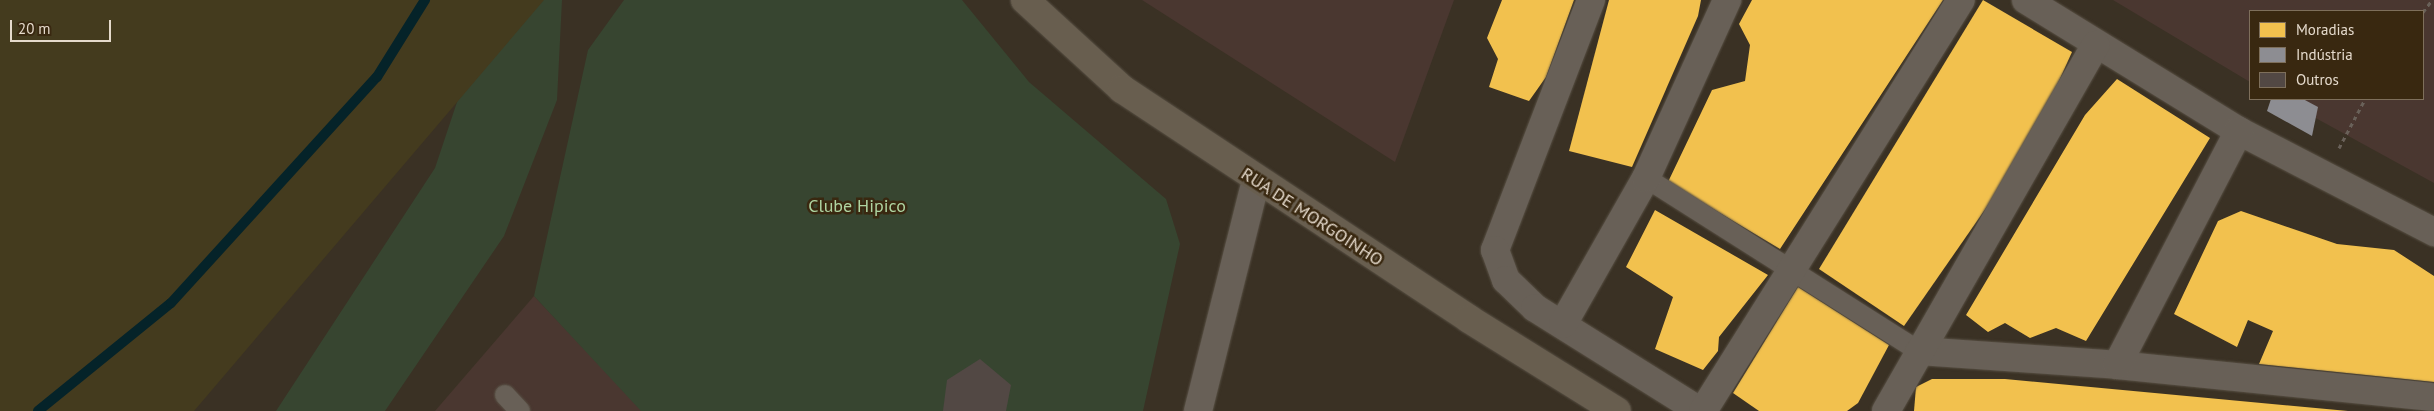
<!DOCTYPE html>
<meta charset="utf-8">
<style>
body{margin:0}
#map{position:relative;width:2434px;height:411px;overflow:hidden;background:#3a3124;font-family:"PT Sans",sans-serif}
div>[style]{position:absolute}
.industrial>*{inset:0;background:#4a3730}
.green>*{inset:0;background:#374530}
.sand>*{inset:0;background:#443b1e}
.homes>*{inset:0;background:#f2c14e}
.industry>*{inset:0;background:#8d8d92}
.stream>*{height:10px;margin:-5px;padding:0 5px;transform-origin:5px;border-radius:5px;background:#052329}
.building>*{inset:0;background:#524844}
.path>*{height:3px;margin-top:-1.5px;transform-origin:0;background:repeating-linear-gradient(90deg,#696159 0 4px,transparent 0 8px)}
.roads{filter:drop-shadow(0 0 1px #574f43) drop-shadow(0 0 1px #574f43)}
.lane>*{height:20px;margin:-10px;padding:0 10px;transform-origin:10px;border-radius:10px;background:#686057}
.street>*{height:28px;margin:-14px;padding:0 14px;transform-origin:14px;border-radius:14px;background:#686057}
.primary>*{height:28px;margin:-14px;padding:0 14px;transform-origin:14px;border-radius:14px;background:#685e4f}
span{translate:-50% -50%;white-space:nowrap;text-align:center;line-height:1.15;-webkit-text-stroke:5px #392810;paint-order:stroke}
.park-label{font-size:18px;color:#aed4a1}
.street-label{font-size:18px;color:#e5dacc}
.legend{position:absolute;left:2249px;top:10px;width:175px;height:90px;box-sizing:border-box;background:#392810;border:1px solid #7e6f5b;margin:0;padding:6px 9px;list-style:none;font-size:15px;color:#e5dacc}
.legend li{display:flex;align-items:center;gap:10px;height:25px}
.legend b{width:25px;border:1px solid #7e6f5b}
.scale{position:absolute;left:10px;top:20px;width:101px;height:22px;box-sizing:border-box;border:2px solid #e5dacc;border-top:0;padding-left:6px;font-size:15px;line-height:18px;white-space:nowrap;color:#e5dacc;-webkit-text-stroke:4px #392810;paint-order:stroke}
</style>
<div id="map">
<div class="industrial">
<i style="clip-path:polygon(1142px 0,1454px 0,1395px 162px)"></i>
<i style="clip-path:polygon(2113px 0,2434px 0,2434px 183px,2281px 99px,2423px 99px,2423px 11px,2250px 11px,2250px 82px)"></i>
<i style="clip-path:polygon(534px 296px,643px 411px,435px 411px)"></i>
</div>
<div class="green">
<i style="clip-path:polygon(491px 0,562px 0,557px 100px,504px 236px,385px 411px,276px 411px,435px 168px)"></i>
<i style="clip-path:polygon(624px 0,962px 0,1029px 82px,1166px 199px,1180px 244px,1143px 411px,641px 411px,534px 296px,588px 50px)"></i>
</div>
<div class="sand">
<i style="clip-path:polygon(0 0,544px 0,194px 411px,0 411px)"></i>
</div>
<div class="homes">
<i style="clip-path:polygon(1502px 0,1574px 0,1546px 77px,1529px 101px,1489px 87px,1498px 59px,1487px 38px)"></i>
<i style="clip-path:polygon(1609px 0,1701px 0,1698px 16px,1632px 167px,1569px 151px)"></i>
<i style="clip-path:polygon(1752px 0,1943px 0,1780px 249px,1668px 182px,1712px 90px,1745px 81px,1750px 45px,1739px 24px)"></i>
<i style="clip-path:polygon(1983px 0,2072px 52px,2045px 112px,2009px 175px,1904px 326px,1819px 269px)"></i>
<i style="clip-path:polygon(2117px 79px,2210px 138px,2086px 341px,2056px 328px,2030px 338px,2005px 323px,1988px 332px,1966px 315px,2085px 115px)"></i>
<i style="clip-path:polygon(1655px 210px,1768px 275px,1719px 337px,1718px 351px,1703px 370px,1655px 349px,1673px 297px,1626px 267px)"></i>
<i style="clip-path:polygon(2241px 211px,2337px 244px,2394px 250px,2434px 276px,2434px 382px,2259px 364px,2273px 331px,2248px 320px,2237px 347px,2174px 314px,2218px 221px)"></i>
<i style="clip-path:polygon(1798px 287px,1889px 345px,1858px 403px,1847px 411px,1759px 411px,1733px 393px)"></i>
<i style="clip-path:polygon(1932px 379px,2005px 379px,2348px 411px,1914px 411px,1916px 387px)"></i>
</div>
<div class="industry">
<i style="clip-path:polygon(2271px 99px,2303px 99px,2318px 107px,2312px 136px,2267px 111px)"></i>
</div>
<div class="stream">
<i style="left:38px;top:411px;width:171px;rotate:-39.1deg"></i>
<i style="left:171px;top:303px;width:306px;rotate:-47.7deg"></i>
<i style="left:377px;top:77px;width:91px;rotate:-58.1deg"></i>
</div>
<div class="building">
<i style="clip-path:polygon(980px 359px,1011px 385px,1006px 411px,943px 411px,947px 380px)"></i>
</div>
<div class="path">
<i style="left:2423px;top:12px;width:15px;rotate:-53deg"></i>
<i style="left:2339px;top:148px;width:55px;rotate:-62deg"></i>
</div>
<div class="roads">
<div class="lane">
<i style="left:1646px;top:178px;width:323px;rotate:32.4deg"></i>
<i style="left:505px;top:395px;width:22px;rotate:47deg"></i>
</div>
<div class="street">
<i style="left:1591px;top:0;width:268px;rotate:111deg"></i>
<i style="left:1495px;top:250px;width:32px;rotate:70deg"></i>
<i style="left:1506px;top:280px;width:40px;rotate:44deg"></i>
<i style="left:1535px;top:308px;width:195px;rotate:32deg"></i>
<i style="left:2026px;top:0;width:250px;rotate:31.6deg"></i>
<i style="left:2239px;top:131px;width:220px;rotate:27.4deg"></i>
<i style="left:1563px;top:324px;width:168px;rotate:-60.4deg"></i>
<i style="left:1646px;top:178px;width:196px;rotate:-65.5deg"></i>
<i style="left:1919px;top:351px;width:198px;rotate:4deg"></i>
<i style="left:2117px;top:365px;width:315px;rotate:5.8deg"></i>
<i style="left:2117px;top:365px;width:264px;rotate:-62.5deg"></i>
<i style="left:1198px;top:411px;width:238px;rotate:-75.9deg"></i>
<i style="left:1703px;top:411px;width:485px;rotate:-57.9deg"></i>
<i style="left:1886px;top:411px;width:422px;rotate:-60.2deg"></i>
</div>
<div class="primary">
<i style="left:1025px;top:0;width:132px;rotate:42.5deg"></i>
<i style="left:1122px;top:89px;width:416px;rotate:33.5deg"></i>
<i style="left:1469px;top:319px;width:174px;rotate:31.9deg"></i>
</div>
</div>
<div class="park-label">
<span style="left:857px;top:206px">Clube Hipico</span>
</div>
<div class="street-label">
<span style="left:1312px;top:217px;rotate:33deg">RUA DE MORGOINHO</span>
</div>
<ul class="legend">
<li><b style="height:14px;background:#f2c14e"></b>Moradias</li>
<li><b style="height:14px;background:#8d8d92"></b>Indústria</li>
<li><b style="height:14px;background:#524844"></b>Outros</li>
</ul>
<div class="scale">20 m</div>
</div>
